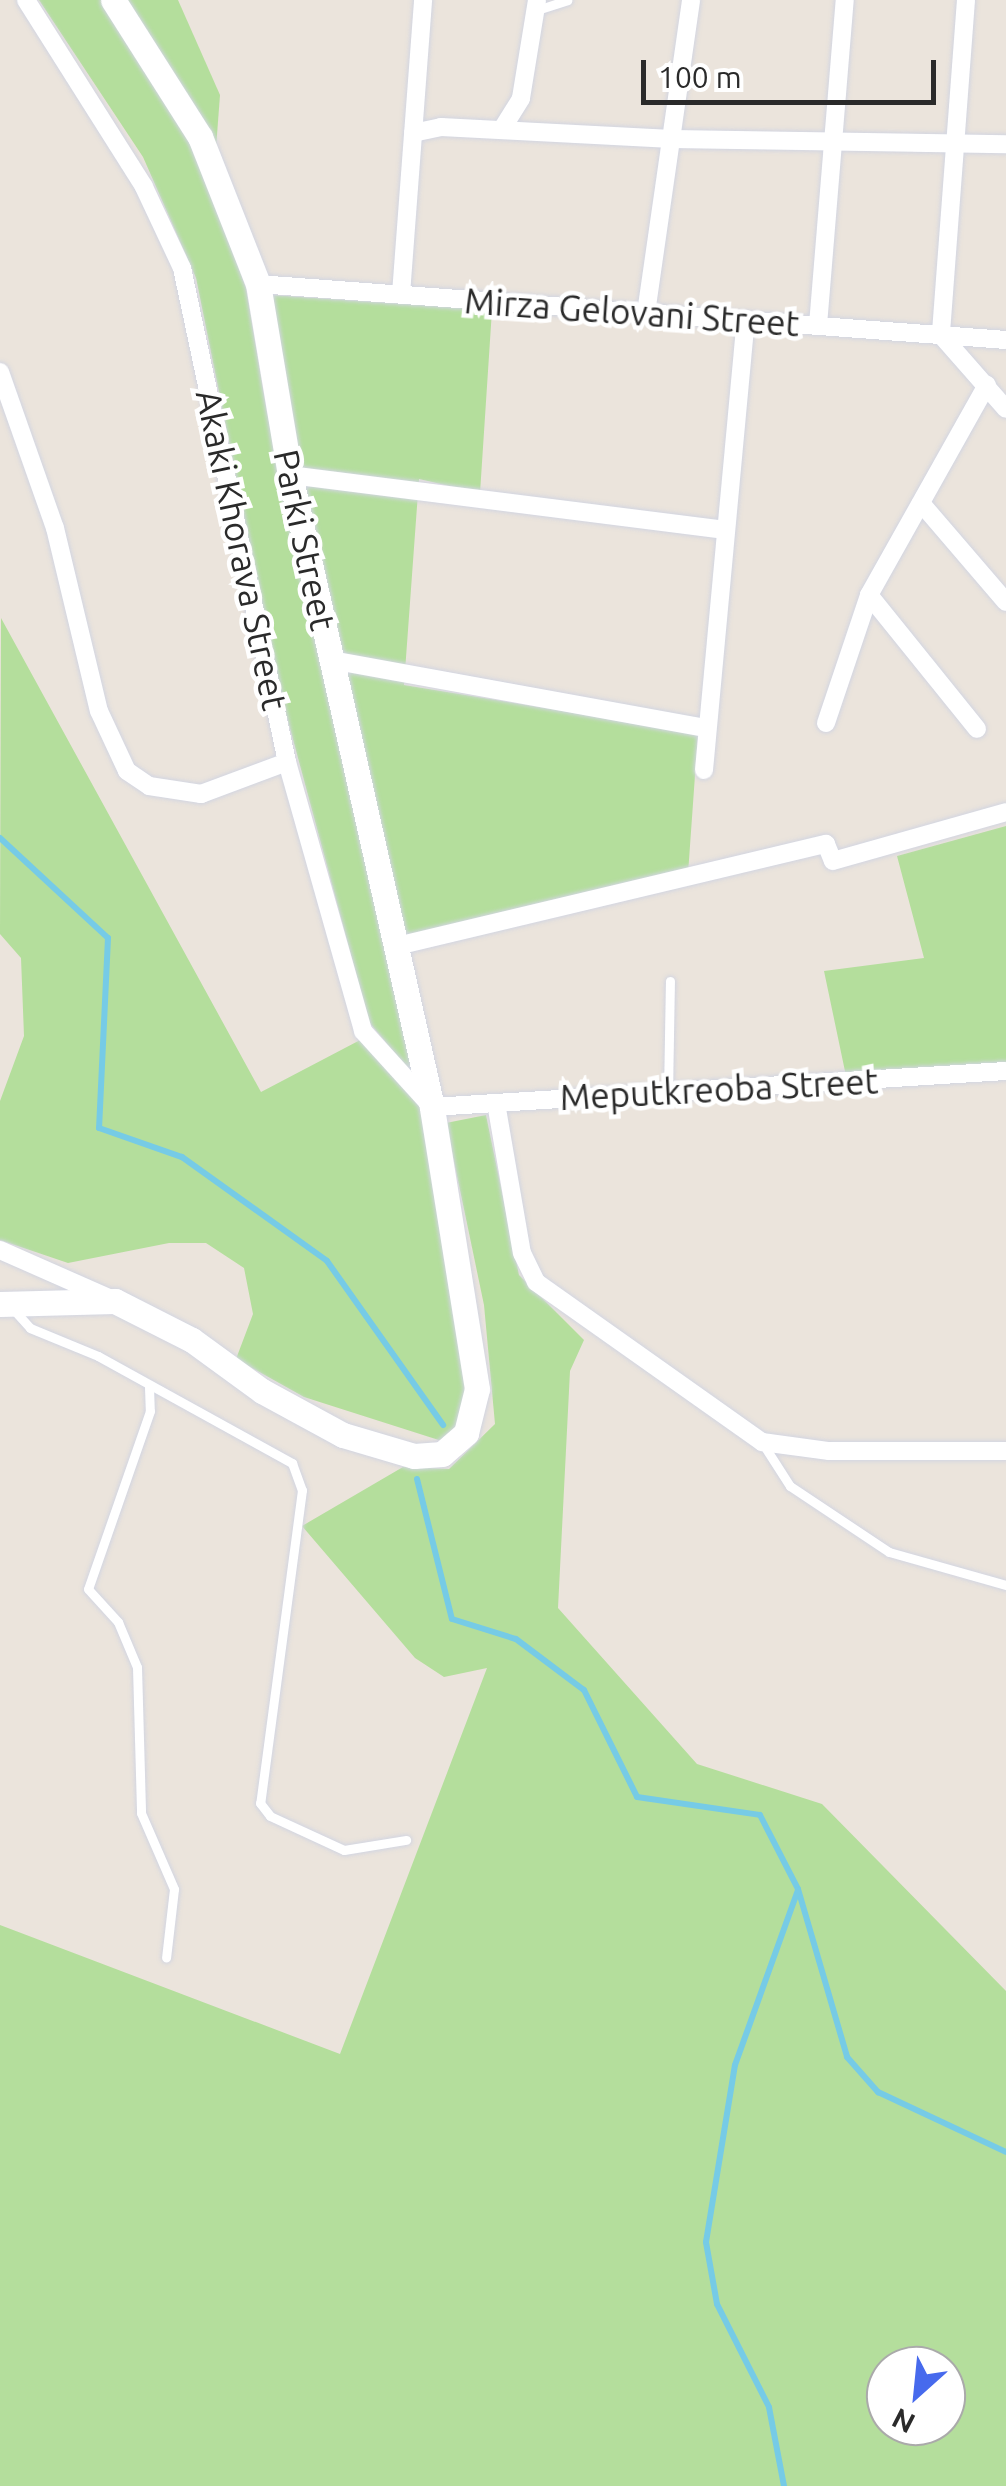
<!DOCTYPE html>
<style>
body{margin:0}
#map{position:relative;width:1006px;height:2486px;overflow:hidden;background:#ebe4dc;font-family:Ubuntu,sans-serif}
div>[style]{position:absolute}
.green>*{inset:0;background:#b4de9c}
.stream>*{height:6px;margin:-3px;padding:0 3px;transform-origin:3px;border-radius:3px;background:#76cbe6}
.roads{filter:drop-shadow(0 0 2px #d2d5e1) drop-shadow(0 0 2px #d2d5e1)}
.lane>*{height:9px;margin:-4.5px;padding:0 4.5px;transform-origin:4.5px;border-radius:4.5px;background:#fff}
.street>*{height:18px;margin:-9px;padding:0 9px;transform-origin:9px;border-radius:9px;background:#fff}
.secondary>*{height:25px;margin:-12.5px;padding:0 12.5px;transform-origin:12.5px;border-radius:12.5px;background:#fff}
span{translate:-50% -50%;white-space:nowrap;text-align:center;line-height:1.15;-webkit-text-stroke:9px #fff;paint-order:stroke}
.street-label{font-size:35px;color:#2a2a2a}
.north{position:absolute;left:866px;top:2346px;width:100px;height:100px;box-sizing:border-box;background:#fff;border:2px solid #aaa;border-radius:50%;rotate:207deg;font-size:28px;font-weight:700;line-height:40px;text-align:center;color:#2a2a2a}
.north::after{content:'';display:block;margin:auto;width:35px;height:45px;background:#476aed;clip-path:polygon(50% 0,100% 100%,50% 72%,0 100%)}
.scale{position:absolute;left:641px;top:60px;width:295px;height:45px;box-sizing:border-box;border:5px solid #2a2a2a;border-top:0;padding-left:12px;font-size:30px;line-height:35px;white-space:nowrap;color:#2a2a2a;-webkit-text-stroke:8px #fff;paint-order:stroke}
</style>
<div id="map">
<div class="green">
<i style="clip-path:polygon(39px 0,103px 0,191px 136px,246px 288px,267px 413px,423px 1087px,369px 1022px,277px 680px,196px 278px,143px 157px)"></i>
<i style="clip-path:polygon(127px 0,178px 0,220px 95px,216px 148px)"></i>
<i style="clip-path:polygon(272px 295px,492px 310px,480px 493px,419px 479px,404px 685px,698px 733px,688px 874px,406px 935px,295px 463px)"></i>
<i style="clip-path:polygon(1px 618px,261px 1092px,364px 1038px,426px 1113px,471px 1389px,460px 1426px,445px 1442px,304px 1397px,236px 1359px,253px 1314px,244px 1268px,206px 1243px,169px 1243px,68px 1263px,0 1240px,0 1101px,24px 1036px,21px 958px,0 934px)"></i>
<i style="clip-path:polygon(1006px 826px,1006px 1063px,846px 1076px,824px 971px,924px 958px,897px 856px)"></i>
<i style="clip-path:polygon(evenodd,486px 1115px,519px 1275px,584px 1340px,570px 1371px,558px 1608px,697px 1764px,822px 1804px,1006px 1991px,1006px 2486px,0 2486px,0 1925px,340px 2054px,487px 1668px,444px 1677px,415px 1658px,302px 1526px,403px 1467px,449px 1469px,495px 1424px,484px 1305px,446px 1123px,486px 1115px,886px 2366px,946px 2366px,946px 2426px,886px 2426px,886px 2366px)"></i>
</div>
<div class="stream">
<i style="left:0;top:838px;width:147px;rotate:42.8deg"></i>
<i style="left:108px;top:938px;width:190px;rotate:92.7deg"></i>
<i style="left:99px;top:1128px;width:88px;rotate:19.3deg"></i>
<i style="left:182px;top:1157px;width:178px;rotate:35.6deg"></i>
<i style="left:327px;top:1261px;width:201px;rotate:54.7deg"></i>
<i style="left:417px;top:1479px;width:144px;rotate:76deg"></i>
<i style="left:452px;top:1619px;width:67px;rotate:17.4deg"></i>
<i style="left:516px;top:1639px;width:85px;rotate:36.9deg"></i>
<i style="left:584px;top:1690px;width:119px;rotate:63.6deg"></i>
<i style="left:637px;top:1797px;width:124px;rotate:8.3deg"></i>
<i style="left:760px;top:1815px;width:83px;rotate:62.8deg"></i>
<i style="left:798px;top:1889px;width:175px;rotate:73.7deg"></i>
<i style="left:847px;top:2057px;width:47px;rotate:48.5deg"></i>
<i style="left:878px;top:2092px;width:141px;rotate:25.1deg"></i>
<i style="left:784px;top:2486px;width:80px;rotate:-100.8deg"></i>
<i style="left:769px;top:2407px;width:115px;rotate:-116.8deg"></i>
<i style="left:717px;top:2304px;width:63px;rotate:-100.1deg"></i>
<i style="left:706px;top:2242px;width:179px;rotate:-80.7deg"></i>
<i style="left:735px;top:2065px;width:186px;rotate:-70.2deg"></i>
</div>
<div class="roads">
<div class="lane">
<i style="left:537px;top:10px;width:32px;rotate:-18deg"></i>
<i style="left:668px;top:1093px;width:112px;rotate:-89deg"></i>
<i style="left:13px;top:1309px;width:25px;rotate:48deg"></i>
<i style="left:30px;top:1328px;width:74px;rotate:22.4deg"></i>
<i style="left:98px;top:1356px;width:222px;rotate:28.9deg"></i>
<i style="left:292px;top:1463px;width:29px;rotate:70deg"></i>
<i style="left:302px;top:1490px;width:316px;rotate:97.6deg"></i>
<i style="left:260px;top:1803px;width:16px;rotate:52deg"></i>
<i style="left:270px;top:1816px;width:81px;rotate:24.7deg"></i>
<i style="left:344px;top:1850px;width:63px;rotate:-9.2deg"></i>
<i style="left:149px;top:1387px;width:24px;rotate:88deg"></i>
<i style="left:150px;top:1411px;width:188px;rotate:109.2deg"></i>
<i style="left:88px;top:1589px;width:45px;rotate:47.7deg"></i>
<i style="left:118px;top:1622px;width:49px;rotate:67.1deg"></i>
<i style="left:137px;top:1667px;width:146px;rotate:88.4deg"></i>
<i style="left:141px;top:1813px;width:83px;rotate:66.5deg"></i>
<i style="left:174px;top:1889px;width:69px;rotate:96.6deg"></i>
<i style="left:763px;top:1444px;width:50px;rotate:57.3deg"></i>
<i style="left:790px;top:1486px;width:119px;rotate:33.7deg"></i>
<i style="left:889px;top:1552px;width:122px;rotate:15.8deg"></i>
</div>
<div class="street">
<i style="left:26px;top:0;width:221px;rotate:57.7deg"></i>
<i style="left:144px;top:187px;width:89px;rotate:64.9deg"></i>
<i style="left:182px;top:268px;width:505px;rotate:78deg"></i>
<i style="left:287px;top:762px;width:280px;rotate:74.2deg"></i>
<i style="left:363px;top:1031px;width:103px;rotate:47.8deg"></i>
<i style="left:432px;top:1107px;width:575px;rotate:-3.59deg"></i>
<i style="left:966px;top:0;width:336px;rotate:94.3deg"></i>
<i style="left:941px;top:335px;width:98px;rotate:48.7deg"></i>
<i style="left:502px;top:129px;width:36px;rotate:-58deg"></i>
<i style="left:521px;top:98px;width:99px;rotate:-80.7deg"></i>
<i style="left:413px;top:133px;width:29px;rotate:-12deg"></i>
<i style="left:441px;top:127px;width:231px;rotate:3deg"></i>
<i style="left:672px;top:139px;width:334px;rotate:0.9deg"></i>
<i style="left:258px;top:284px;width:750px;rotate:4.28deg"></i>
<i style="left:401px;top:294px;width:295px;rotate:-85.7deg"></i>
<i style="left:646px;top:313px;width:316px;rotate:-81.8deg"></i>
<i style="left:818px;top:325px;width:326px;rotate:-85.3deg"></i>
<i style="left:0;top:372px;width:165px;rotate:70.6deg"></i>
<i style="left:55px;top:528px;width:188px;rotate:76.5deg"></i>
<i style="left:99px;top:711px;width:66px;rotate:65deg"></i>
<i style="left:127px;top:771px;width:27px;rotate:34deg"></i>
<i style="left:149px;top:786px;width:53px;rotate:8.7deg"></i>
<i style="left:201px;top:794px;width:92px;rotate:-20.4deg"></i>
<i style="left:290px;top:475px;width:438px;rotate:7.2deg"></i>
<i style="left:921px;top:503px;width:130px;rotate:49.4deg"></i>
<i style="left:869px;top:595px;width:172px;rotate:51.1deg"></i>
<i style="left:331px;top:660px;width:382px;rotate:10.3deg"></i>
<i style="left:826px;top:723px;width:135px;rotate:-71.4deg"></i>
<i style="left:869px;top:595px;width:241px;rotate:-60.7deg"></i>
<i style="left:704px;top:770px;width:452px;rotate:-84.7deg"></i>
<i style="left:397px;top:946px;width:441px;rotate:-13.4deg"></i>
<i style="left:826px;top:844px;width:18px;rotate:68deg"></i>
<i style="left:833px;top:861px;width:180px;rotate:-15.8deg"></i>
<i style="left:496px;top:1103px;width:152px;rotate:80.2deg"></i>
<i style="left:522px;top:1253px;width:32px;rotate:64deg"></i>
<i style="left:536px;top:1282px;width:277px;rotate:35.3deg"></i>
<i style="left:762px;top:1442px;width:68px;rotate:7.7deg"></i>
<i style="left:829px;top:1451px;width:177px"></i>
<i style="left:0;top:1250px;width:119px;rotate:23.8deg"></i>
</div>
<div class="secondary">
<i style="left:0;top:1304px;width:115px;rotate:-1.5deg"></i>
<i style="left:115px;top:1301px;width:86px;rotate:26.9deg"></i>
<i style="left:192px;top:1340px;width:87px;rotate:36.1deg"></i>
<i style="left:262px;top:1391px;width:92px;rotate:28.5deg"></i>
<i style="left:343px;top:1435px;width:74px;rotate:16.5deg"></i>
<i style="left:414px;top:1456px;width:28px;rotate:-4deg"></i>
<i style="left:442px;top:1454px;width:32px;rotate:-41deg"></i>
<i style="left:466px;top:1433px;width:45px;rotate:-76deg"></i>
<i style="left:477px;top:1389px;width:286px;rotate:-99.1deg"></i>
<i style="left:432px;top:1107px;width:648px;rotate:-102.66deg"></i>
<i style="left:290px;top:475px;width:194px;rotate:-99.5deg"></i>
<i style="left:258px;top:284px;width:158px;rotate:-111.5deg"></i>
<i style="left:200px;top:137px;width:162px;rotate:-122.4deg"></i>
</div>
</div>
<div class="street-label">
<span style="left:632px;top:312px;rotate:4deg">Mirza Gelovani Street</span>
<span style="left:305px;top:540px;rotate:78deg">Parki Street</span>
<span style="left:242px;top:550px;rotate:78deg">Akaki Khorava Street</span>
<span style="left:719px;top:1089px;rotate:-3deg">Meputkreoba Street</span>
</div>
<div class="north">N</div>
<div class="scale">100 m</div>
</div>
